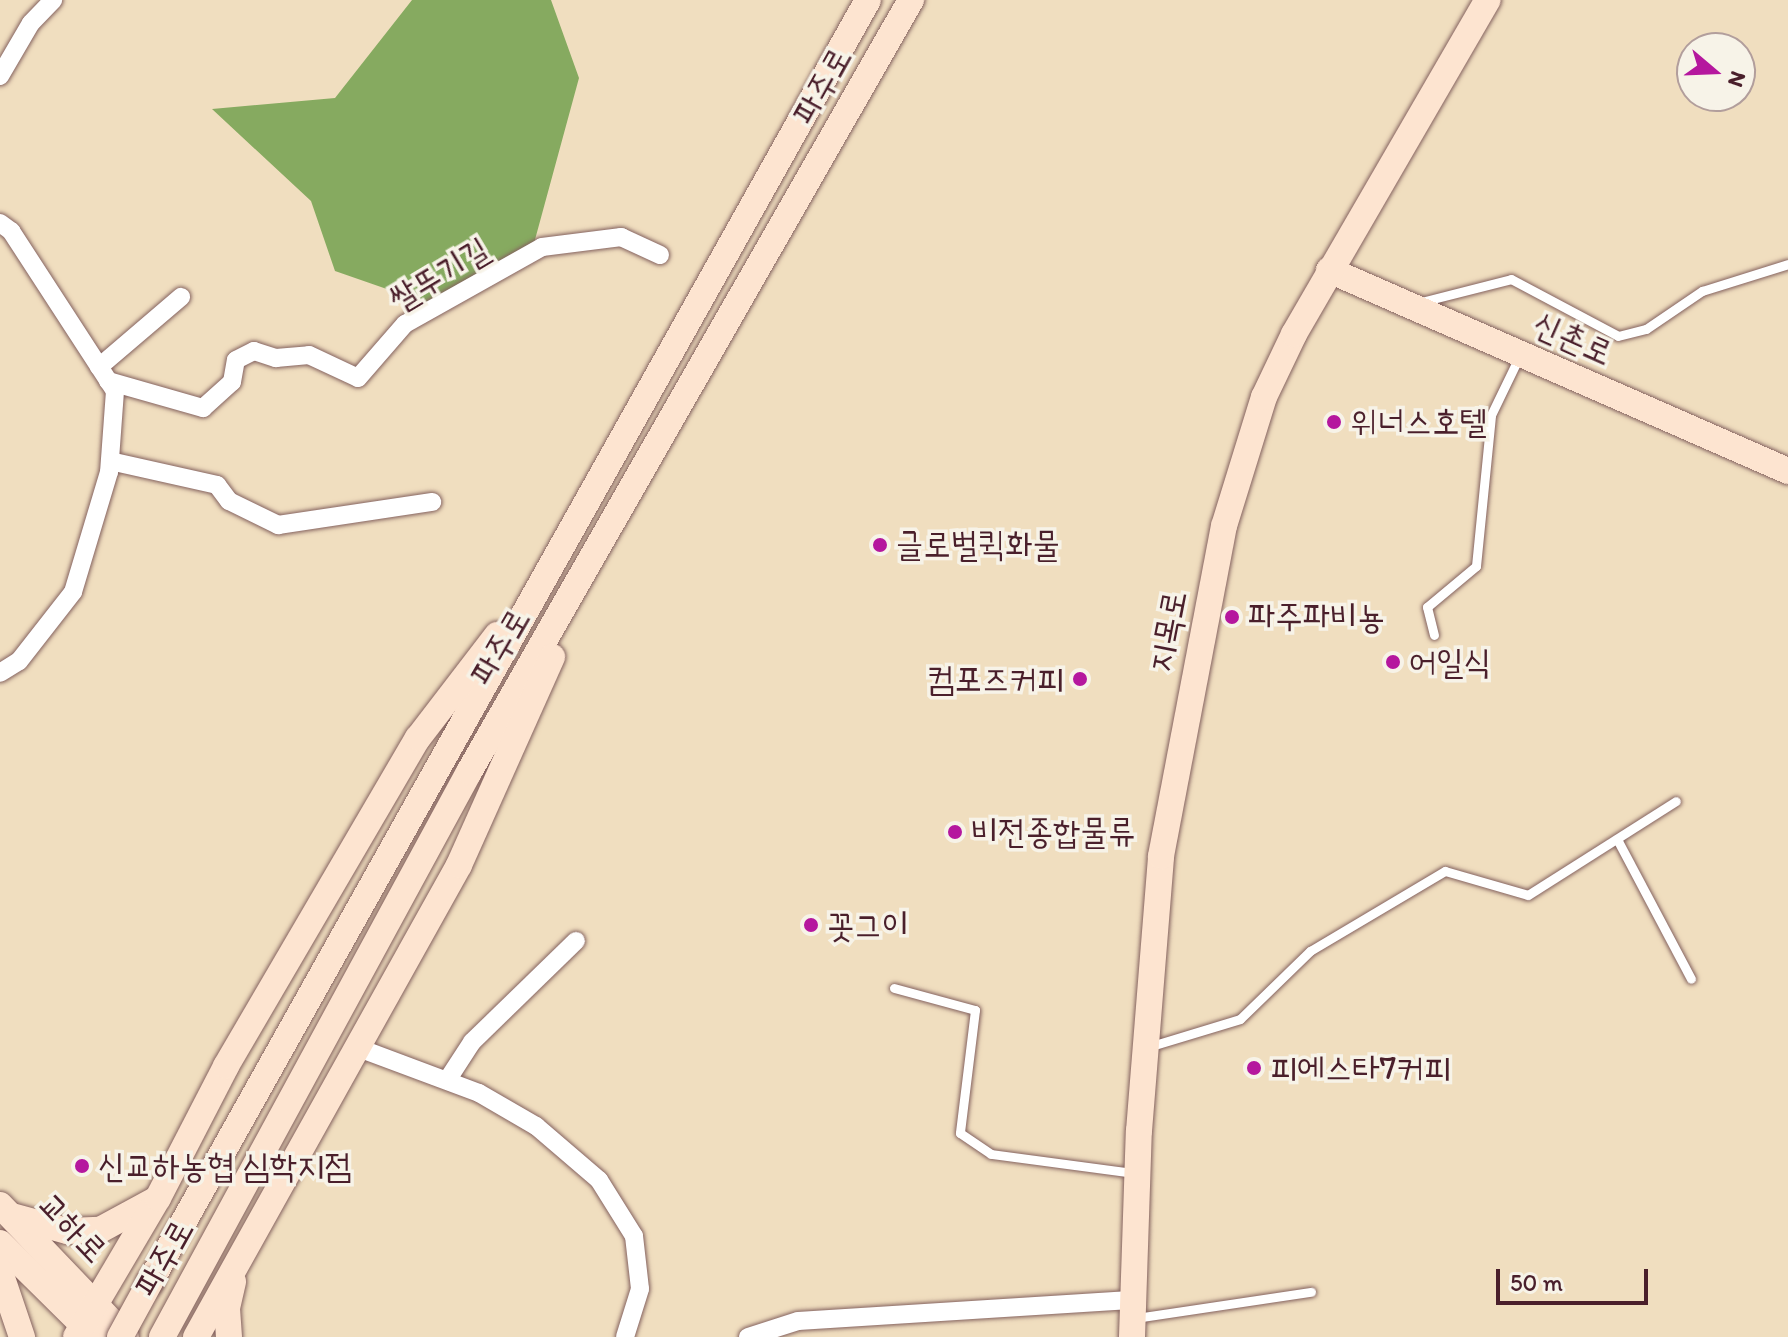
<!DOCTYPE html>
<meta charset="utf-8">
<style>
body{margin:0}
#map{position:relative;width:1788px;height:1337px;overflow:hidden;background:#f0debf;font-family:Itim,"Poor Story",sans-serif}
div>[style]{position:absolute}
.forest>*{inset:0;background:#86aa60}
.roads{filter:drop-shadow(0 0 2px #84625f) drop-shadow(0 0 2px #84625f)}
.lane>*{height:9px;margin:-4.5px;padding:0 4.5px;transform-origin:4.5px;border-radius:4.5px;background:#fff}
.street>*{height:18px;margin:-9px;padding:0 9px;transform-origin:9px;border-radius:9px;background:#fff}
.secondary>*{height:26px;margin:-13px;padding:0 13px;transform-origin:13px;border-radius:13px;background:#fde4d0}
.bridges{filter:drop-shadow(0 0 2px #84625f) drop-shadow(0 0 2px #84625f)}
.secondary-bridge>*{height:26px;margin:-13px;padding:0 13px;transform-origin:13px;border-radius:13px;background:#fde4d0}
.dots>*{width:22px;height:22px;translate:-50% -50%;box-sizing:border-box;border:4px solid #f7f3e8;border-radius:50%}
span{translate:-50% -50%;white-space:nowrap;text-align:center;line-height:1.15;-webkit-text-stroke:7px #f7f3e8;paint-order:stroke}
.street-label{font-size:34px;color:#4a1f2b}
.poi-label{font-size:34px;color:#4a1f2b}
.left{translate:0 -50%;text-align:left}
.right{translate:-100% -50%;text-align:right}
.north{position:absolute;left:1676px;top:32px;width:80px;height:80px;box-sizing:border-box;background:#f7f3e8;border:2px solid #b29e9c;border-radius:50%;rotate:109deg;font-size:22px;font-weight:700;line-height:32px;text-align:center;color:#4a1f2b}
.north::after{content:'';display:block;margin:auto;width:28px;height:36px;background:#b5179e;clip-path:polygon(50% 0,100% 100%,50% 72%,0 100%)}
.scale{position:absolute;left:1496px;top:1269px;width:152px;height:36px;box-sizing:border-box;border:4px solid #4a1f2b;border-top:0;padding-left:10px;font-size:24px;line-height:28px;white-space:nowrap;color:#4a1f2b;-webkit-text-stroke:6px #f7f3e8;paint-order:stroke}
</style>
<div id="map">
<div class="forest">
<i style="clip-path:polygon(412px 0,551px 0,579px 78px,533px 247px,427px 303px,335px 271px,311px 201px,212px 109px,335px 98px)"></i>
</div>
<div class="roads">
<div class="lane">
<i style="left:1421px;top:302px;width:93px;rotate:-14.3deg"></i>
<i style="left:1511px;top:279px;width:121px;rotate:28deg"></i>
<i style="left:1618px;top:336px;width:29px;rotate:-14deg"></i>
<i style="left:1646px;top:329px;width:68px;rotate:-34.2deg"></i>
<i style="left:1702px;top:291px;width:90px;rotate:-17.4deg"></i>
<i style="left:1434px;top:635px;width:29px;rotate:-104deg"></i>
<i style="left:1427px;top:607px;width:64px;rotate:-39.9deg"></i>
<i style="left:1476px;top:566px;width:152px;rotate:-84.3deg"></i>
<i style="left:1491px;top:415px;width:64px;rotate:-64.2deg"></i>
<i style="left:1617px;top:839px;width:158px;rotate:62.1deg"></i>
<i style="left:894px;top:988px;width:84px;rotate:15.2deg"></i>
<i style="left:975px;top:1010px;width:124px;rotate:97deg"></i>
<i style="left:960px;top:1133px;width:37px;rotate:34deg"></i>
<i style="left:991px;top:1154px;width:144px;rotate:7.6deg"></i>
<i style="left:1148px;top:1047px;width:96px;rotate:-16.9deg"></i>
<i style="left:1240px;top:1019px;width:98px;rotate:-44.2deg"></i>
<i style="left:1310px;top:951px;width:157px;rotate:-30.7deg"></i>
<i style="left:1445px;top:871px;width:86px;rotate:16.1deg"></i>
<i style="left:1528px;top:895px;width:175px;rotate:-32.4deg"></i>
<i style="left:1136px;top:1318px;width:177px;rotate:-8.5deg"></i>
</div>
<div class="street">
<i style="left:0;top:76px;width:61px;rotate:-59.7deg"></i>
<i style="left:31px;top:23px;width:32px;rotate:-46deg"></i>
<i style="left:0;top:223px;width:14px;rotate:36deg"></i>
<i style="left:11px;top:231px;width:191px;rotate:57deg"></i>
<i style="left:115px;top:391px;width:81px;rotate:94.2deg"></i>
<i style="left:109px;top:472px;width:125px;rotate:106.7deg"></i>
<i style="left:73px;top:592px;width:88px;rotate:128deg"></i>
<i style="left:19px;top:661px;width:22px;rotate:148deg"></i>
<i style="left:99px;top:367px;width:108px;rotate:-40.5deg"></i>
<i style="left:108px;top:381px;width:99px;rotate:15.9deg"></i>
<i style="left:203px;top:408px;width:39px;rotate:-42deg"></i>
<i style="left:232px;top:382px;width:22px;rotate:-80deg"></i>
<i style="left:236px;top:360px;width:20px;rotate:-27deg"></i>
<i style="left:254px;top:351px;width:23px;rotate:18deg"></i>
<i style="left:276px;top:358px;width:33px;rotate:-5deg"></i>
<i style="left:309px;top:355px;width:54px;rotate:25.1deg"></i>
<i style="left:358px;top:378px;width:72px;rotate:-49deg"></i>
<i style="left:405px;top:324px;width:157px;rotate:-29.3deg"></i>
<i style="left:542px;top:247px;width:80px;rotate:-7.2deg"></i>
<i style="left:621px;top:237px;width:43px;rotate:24.8deg"></i>
<i style="left:110px;top:461px;width:110px;rotate:12.6deg"></i>
<i style="left:217px;top:485px;width:20px;rotate:53deg"></i>
<i style="left:229px;top:501px;width:55px;rotate:26.1deg"></i>
<i style="left:278px;top:525px;width:156px;rotate:-8.5deg"></i>
<i style="left:356px;top:1047px;width:131px;rotate:20.5deg"></i>
<i style="left:479px;top:1093px;width:66px;rotate:30.1deg"></i>
<i style="left:536px;top:1126px;width:83px;rotate:40.6deg"></i>
<i style="left:599px;top:1180px;width:66px;rotate:58deg"></i>
<i style="left:634px;top:1236px;width:53px;rotate:83.5deg"></i>
<i style="left:640px;top:1289px;width:50px;rotate:107.4deg"></i>
<i style="left:448px;top:1079px;width:44px;rotate:-57deg"></i>
<i style="left:472px;top:1042px;width:145px;rotate:-44.2deg"></i>
<i style="left:748px;top:1337px;width:52px;rotate:-17.7deg"></i>
<i style="left:798px;top:1321px;width:333px;rotate:-3.6deg"></i>
</div>
<div class="secondary">
<i style="left:1329px;top:270px;width:501px;rotate:23.65deg"></i>
<i style="left:0;top:1205px;width:182px;rotate:46.3deg"></i>
<i style="left:12px;top:1216px;width:57px;rotate:15.3deg"></i>
<i style="left:67px;top:1231px;width:33px;rotate:-2deg"></i>
<i style="left:100px;top:1230px;width:63px;rotate:-28.6deg"></i>
<i style="left:0;top:1243px;width:132px;rotate:44.7deg"></i>
<i style="left:0;top:1272px;width:69px;rotate:71.3deg"></i>
<i style="left:150px;top:1282px;width:1469px;rotate:-60.75deg"></i>
<i style="left:76px;top:1337px;width:161px;rotate:-59.5deg"></i>
<i style="left:158px;top:1198px;width:148px;rotate:-62.7deg"></i>
<i style="left:226px;top:1066px;width:380px;rotate:-59.7deg"></i>
<i style="left:418px;top:738px;width:130px;rotate:-52.5deg"></i>
<i style="left:162px;top:1337px;width:643px;rotate:-61.48deg"></i>
<i style="left:469px;top:772px;width:890px;rotate:-60.21deg"></i>
<i style="left:196px;top:1337px;width:540px;rotate:-60.87deg"></i>
<i style="left:459px;top:865px;width:228px;rotate:-65.9deg"></i>
<i style="left:229px;top:1337px;width:29px;rotate:-94deg"></i>
<i style="left:227px;top:1308px;width:27px;rotate:-77deg"></i>
<i style="left:1132px;top:1337px;width:206px;rotate:-88.1deg"></i>
<i style="left:1139px;top:1131px;width:276px;rotate:-85.4deg"></i>
<i style="left:1161px;top:856px;width:336px;rotate:-79.2deg"></i>
<i style="left:1224px;top:526px;width:135px;rotate:-72.8deg"></i>
<i style="left:1264px;top:397px;width:70px;rotate:-64.5deg"></i>
<i style="left:1294px;top:334px;width:386px;rotate:-59.9deg"></i>
</div>
</div>
<div class="bridges">
<div class="secondary-bridge">
<i style="left:120px;top:1337px;width:63px;rotate:-61.4deg"></i>
</div>
</div>
<div class="dots">
<i style="left:1334px;top:422px;background:#b5179e"></i>
<i style="left:880px;top:545px;background:#b5179e"></i>
<i style="left:1232px;top:617px;background:#b5179e"></i>
<i style="left:1393px;top:662px;background:#b5179e"></i>
<i style="left:1080px;top:679px;background:#b5179e"></i>
<i style="left:955px;top:832px;background:#b5179e"></i>
<i style="left:811px;top:925px;background:#b5179e"></i>
<i style="left:1254px;top:1068px;background:#b5179e"></i>
<i style="left:82px;top:1166px;background:#b5179e"></i>
</div>
<div class="street-label">
<span style="left:822px;top:86px;rotate:-61deg">파주로</span>
<span style="left:439px;top:274px;rotate:-31deg">쌀뚜기길</span>
<span style="left:1573px;top:338px;rotate:24deg">신촌로</span>
<span style="left:1167px;top:631px;rotate:-79deg">지목로</span>
<span style="left:500px;top:647px;rotate:-60deg">파주로</span>
<span style="left:73px;top:1227px;rotate:46deg">교하로</span>
<span style="left:164px;top:1258px;rotate:-61deg">파주로</span>
</div>
<div class="poi-label">
<span class="left" style="left:1350px;top:422px">위너스호텔</span>
<span class="left" style="left:896px;top:545px">글로벌퀵화물</span>
<span class="left" style="left:1248px;top:617px">파주파비뇽</span>
<span class="left" style="left:1409px;top:662px">어일식</span>
<span class="right" style="left:1064px;top:679px">컴포즈커피</span>
<span class="left" style="left:971px;top:832px">비전종합물류</span>
<span class="left" style="left:827px;top:925px">꼿그이</span>
<span class="left" style="left:1270px;top:1068px">피에스타7커피</span>
<span class="left" style="left:98px;top:1166px">신교하농협 심학지점</span>
</div>
<div class="north">N</div>
<div class="scale">50 m</div>
</div>
